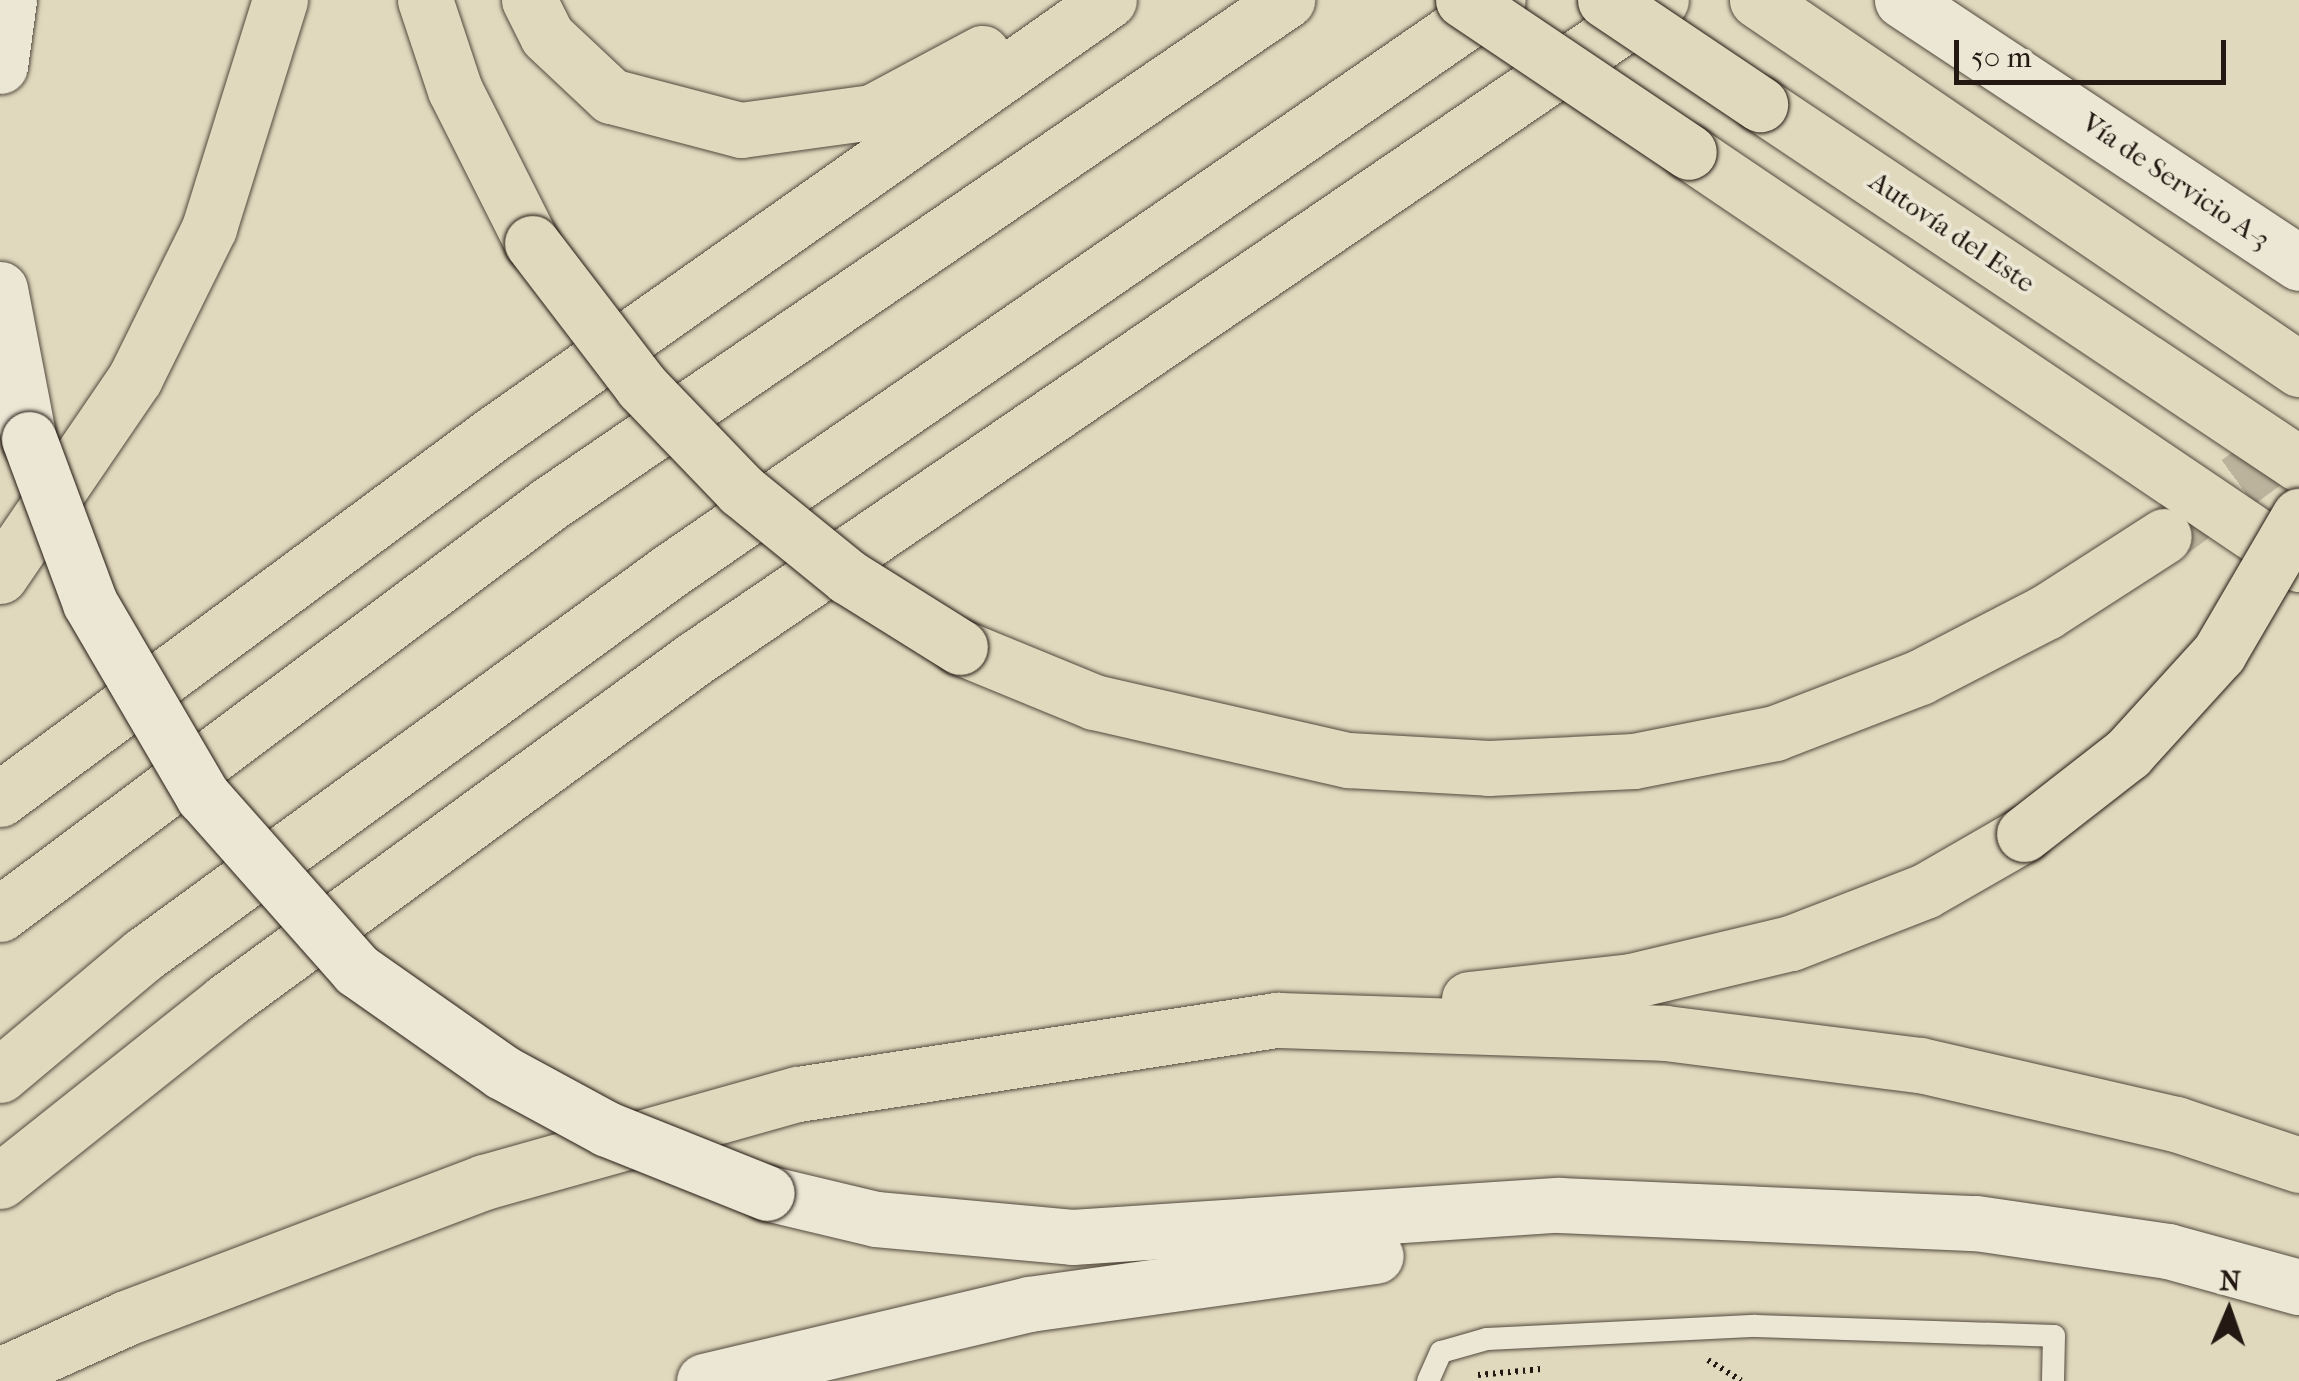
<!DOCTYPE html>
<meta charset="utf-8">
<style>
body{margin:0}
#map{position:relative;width:2299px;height:1381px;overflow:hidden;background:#e1d9be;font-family:"IM FELL French Canon",serif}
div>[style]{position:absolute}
.highway-tunnel>*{height:55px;margin-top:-27.5px;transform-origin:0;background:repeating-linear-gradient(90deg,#bbb39c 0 55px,transparent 0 83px)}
.path>*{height:6px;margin-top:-3px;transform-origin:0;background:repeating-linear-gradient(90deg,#231912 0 2.5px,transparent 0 7.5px)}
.roads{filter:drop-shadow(0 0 2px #52493d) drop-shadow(0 0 2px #52493d)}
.lane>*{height:22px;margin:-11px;padding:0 11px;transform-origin:11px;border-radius:11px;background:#ece6d5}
.secondary>*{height:55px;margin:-27.5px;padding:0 27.5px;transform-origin:27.5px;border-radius:27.5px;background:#ece6d5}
.highway>*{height:55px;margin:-27.5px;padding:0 27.5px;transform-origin:27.5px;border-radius:27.5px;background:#e1d9be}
.bridges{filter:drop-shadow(0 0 2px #231912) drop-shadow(0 0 2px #231912)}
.secondary-bridge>*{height:55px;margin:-27.5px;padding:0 27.5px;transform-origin:27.5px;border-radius:27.5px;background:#ece6d5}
.highway-bridge>*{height:55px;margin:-27.5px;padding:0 27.5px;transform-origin:27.5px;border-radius:27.5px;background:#e1d9be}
span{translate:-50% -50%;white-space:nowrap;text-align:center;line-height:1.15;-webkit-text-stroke:8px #ece6d5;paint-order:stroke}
.street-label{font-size:28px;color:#231912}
.north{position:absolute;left:2179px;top:1261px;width:100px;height:100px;-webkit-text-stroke:8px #ece6d5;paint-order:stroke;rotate:2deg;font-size:28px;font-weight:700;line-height:40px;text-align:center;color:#231912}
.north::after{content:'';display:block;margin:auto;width:35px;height:45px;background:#231912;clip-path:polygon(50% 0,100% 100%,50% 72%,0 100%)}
.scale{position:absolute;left:1954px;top:40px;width:272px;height:45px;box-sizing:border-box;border:5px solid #231912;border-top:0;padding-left:12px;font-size:30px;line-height:35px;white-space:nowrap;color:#231912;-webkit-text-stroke:8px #ece6d5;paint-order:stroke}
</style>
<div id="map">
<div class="highway-tunnel">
<i style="left:2171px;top:531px;width:159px;rotate:-36.3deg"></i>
</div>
<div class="path">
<i style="left:1708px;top:1360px;width:39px;rotate:32deg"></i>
<i style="left:1478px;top:1375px;width:63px;rotate:-5.4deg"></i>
</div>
<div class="roads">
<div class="lane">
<i style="left:1428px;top:1381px;width:32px;rotate:-66deg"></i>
<i style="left:1441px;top:1352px;width:48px;rotate:-15.8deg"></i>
<i style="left:1487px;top:1339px;width:269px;rotate:-2.8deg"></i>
<i style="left:1756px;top:1326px;width:298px;rotate:1.9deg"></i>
<i style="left:2054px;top:1336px;width:45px;rotate:91.3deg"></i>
</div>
<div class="secondary">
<i style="left:1902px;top:0;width:476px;rotate:33.5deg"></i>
<i style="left:0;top:66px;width:67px;rotate:-82.2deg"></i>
<i style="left:0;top:289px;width:153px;rotate:79.1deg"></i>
<i style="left:767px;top:1193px;width:112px;rotate:13.4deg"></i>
<i style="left:876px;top:1219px;width:197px;rotate:5.2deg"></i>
<i style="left:1072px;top:1237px;width:488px;rotate:-3.8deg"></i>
<i style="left:1559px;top:1205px;width:417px;rotate:2.5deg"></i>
<i style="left:1976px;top:1223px;width:194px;rotate:8.3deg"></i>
<i style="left:2168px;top:1251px;width:136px;rotate:15.4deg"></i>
<i style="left:704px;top:1381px;width:334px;rotate:-13.3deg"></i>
<i style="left:1029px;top:1304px;width:350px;rotate:-7.9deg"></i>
</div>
<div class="highway">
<i style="left:425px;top:0;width:95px;rotate:71.6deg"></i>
<i style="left:455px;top:90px;width:171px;rotate:63.3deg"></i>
<i style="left:529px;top:0;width:40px;rotate:63.4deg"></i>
<i style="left:547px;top:36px;width:88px;rotate:43.2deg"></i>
<i style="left:611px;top:96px;width:134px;rotate:14.7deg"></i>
<i style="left:741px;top:130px;width:132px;rotate:-7.8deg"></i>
<i style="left:872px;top:112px;width:125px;rotate:-28.2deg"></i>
<i style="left:1757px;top:0;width:656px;rotate:34.25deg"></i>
<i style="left:1760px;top:104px;width:648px;rotate:33.74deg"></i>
<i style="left:1689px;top:152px;width:736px;rotate:34.04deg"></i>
<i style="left:0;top:576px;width:240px;rotate:-55.7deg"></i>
<i style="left:135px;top:378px;width:167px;rotate:-63.7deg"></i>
<i style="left:209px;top:228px;width:239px;rotate:-72.7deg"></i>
<i style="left:960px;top:647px;width:145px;rotate:22.3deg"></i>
<i style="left:1094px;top:702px;width:261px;rotate:12.9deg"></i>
<i style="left:1348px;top:760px;width:141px;rotate:3.2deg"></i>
<i style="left:1489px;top:768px;width:145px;rotate:-2.8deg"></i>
<i style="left:1634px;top:761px;width:144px;rotate:-11.2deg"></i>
<i style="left:1775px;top:733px;width:155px;rotate:-21.1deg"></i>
<i style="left:1920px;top:677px;width:142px;rotate:-27.3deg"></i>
<i style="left:2046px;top:612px;width:140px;rotate:-32.8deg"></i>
<i style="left:0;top:799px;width:610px;rotate:-36.53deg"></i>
<i style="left:490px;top:436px;width:757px;rotate:-35.16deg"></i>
<i style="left:0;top:914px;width:685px;rotate:-36.75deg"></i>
<i style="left:549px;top:504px;width:894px;rotate:-34.33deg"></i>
<i style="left:1469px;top:999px;width:163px;rotate:-6.3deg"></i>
<i style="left:1631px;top:981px;width:164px;rotate:-13.4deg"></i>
<i style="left:1791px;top:943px;width:144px;rotate:-21.2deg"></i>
<i style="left:1925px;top:891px;width:114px;rotate:-29.9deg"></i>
<i style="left:0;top:1075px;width:187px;rotate:-40deg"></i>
<i style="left:143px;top:955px;width:653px;rotate:-36.1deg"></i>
<i style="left:671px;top:570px;width:1004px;rotate:-34.58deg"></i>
<i style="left:0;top:1181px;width:289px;rotate:-38.5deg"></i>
<i style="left:226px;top:1001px;width:580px;rotate:-36.16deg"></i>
<i style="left:694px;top:659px;width:1170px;rotate:-34.27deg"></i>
<i style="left:0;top:1375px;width:138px;rotate:-24.3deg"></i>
<i style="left:126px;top:1318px;width:383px;rotate:-20.8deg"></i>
<i style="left:484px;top:1182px;width:326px;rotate:-15.7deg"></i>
<i style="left:798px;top:1094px;width:485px;rotate:-8.8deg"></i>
<i style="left:1277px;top:1020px;width:388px;rotate:1.9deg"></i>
<i style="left:1665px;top:1033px;width:257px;rotate:7.2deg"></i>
<i style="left:1920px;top:1065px;width:263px;rotate:13deg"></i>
<i style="left:2176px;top:1124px;width:130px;rotate:18.4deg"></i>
</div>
</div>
<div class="bridges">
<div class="secondary-bridge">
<i style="left:29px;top:439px;width:175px;rotate:69.6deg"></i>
<i style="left:90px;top:603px;width:224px;rotate:59.7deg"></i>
<i style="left:203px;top:796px;width:232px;rotate:48.5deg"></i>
<i style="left:357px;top:970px;width:177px;rotate:35.1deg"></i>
<i style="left:502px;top:1072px;width:119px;rotate:28.5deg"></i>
<i style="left:607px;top:1129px;width:172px;rotate:21.8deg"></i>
</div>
<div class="highway-bridge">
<i style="left:1463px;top:0;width:272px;rotate:33.9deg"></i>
<i style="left:1605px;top:0;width:187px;rotate:33.9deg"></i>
<i style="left:532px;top:243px;width:181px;rotate:52.6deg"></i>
<i style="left:642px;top:387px;width:143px;rotate:46.1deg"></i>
<i style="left:741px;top:490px;width:138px;rotate:39.1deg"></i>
<i style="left:848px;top:577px;width:132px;rotate:32deg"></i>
<i style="left:2024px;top:834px;width:132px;rotate:-37.9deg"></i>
<i style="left:2128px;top:753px;width:135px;rotate:-47.7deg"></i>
<i style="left:2219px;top:653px;width:159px;rotate:-59.7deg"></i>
</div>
</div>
<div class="street-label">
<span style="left:2176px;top:181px;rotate:34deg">Vía de Servicio A-3</span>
<span style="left:1952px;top:232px;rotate:34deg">Autovía del Este</span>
</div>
<div class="north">N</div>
<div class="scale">50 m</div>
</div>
